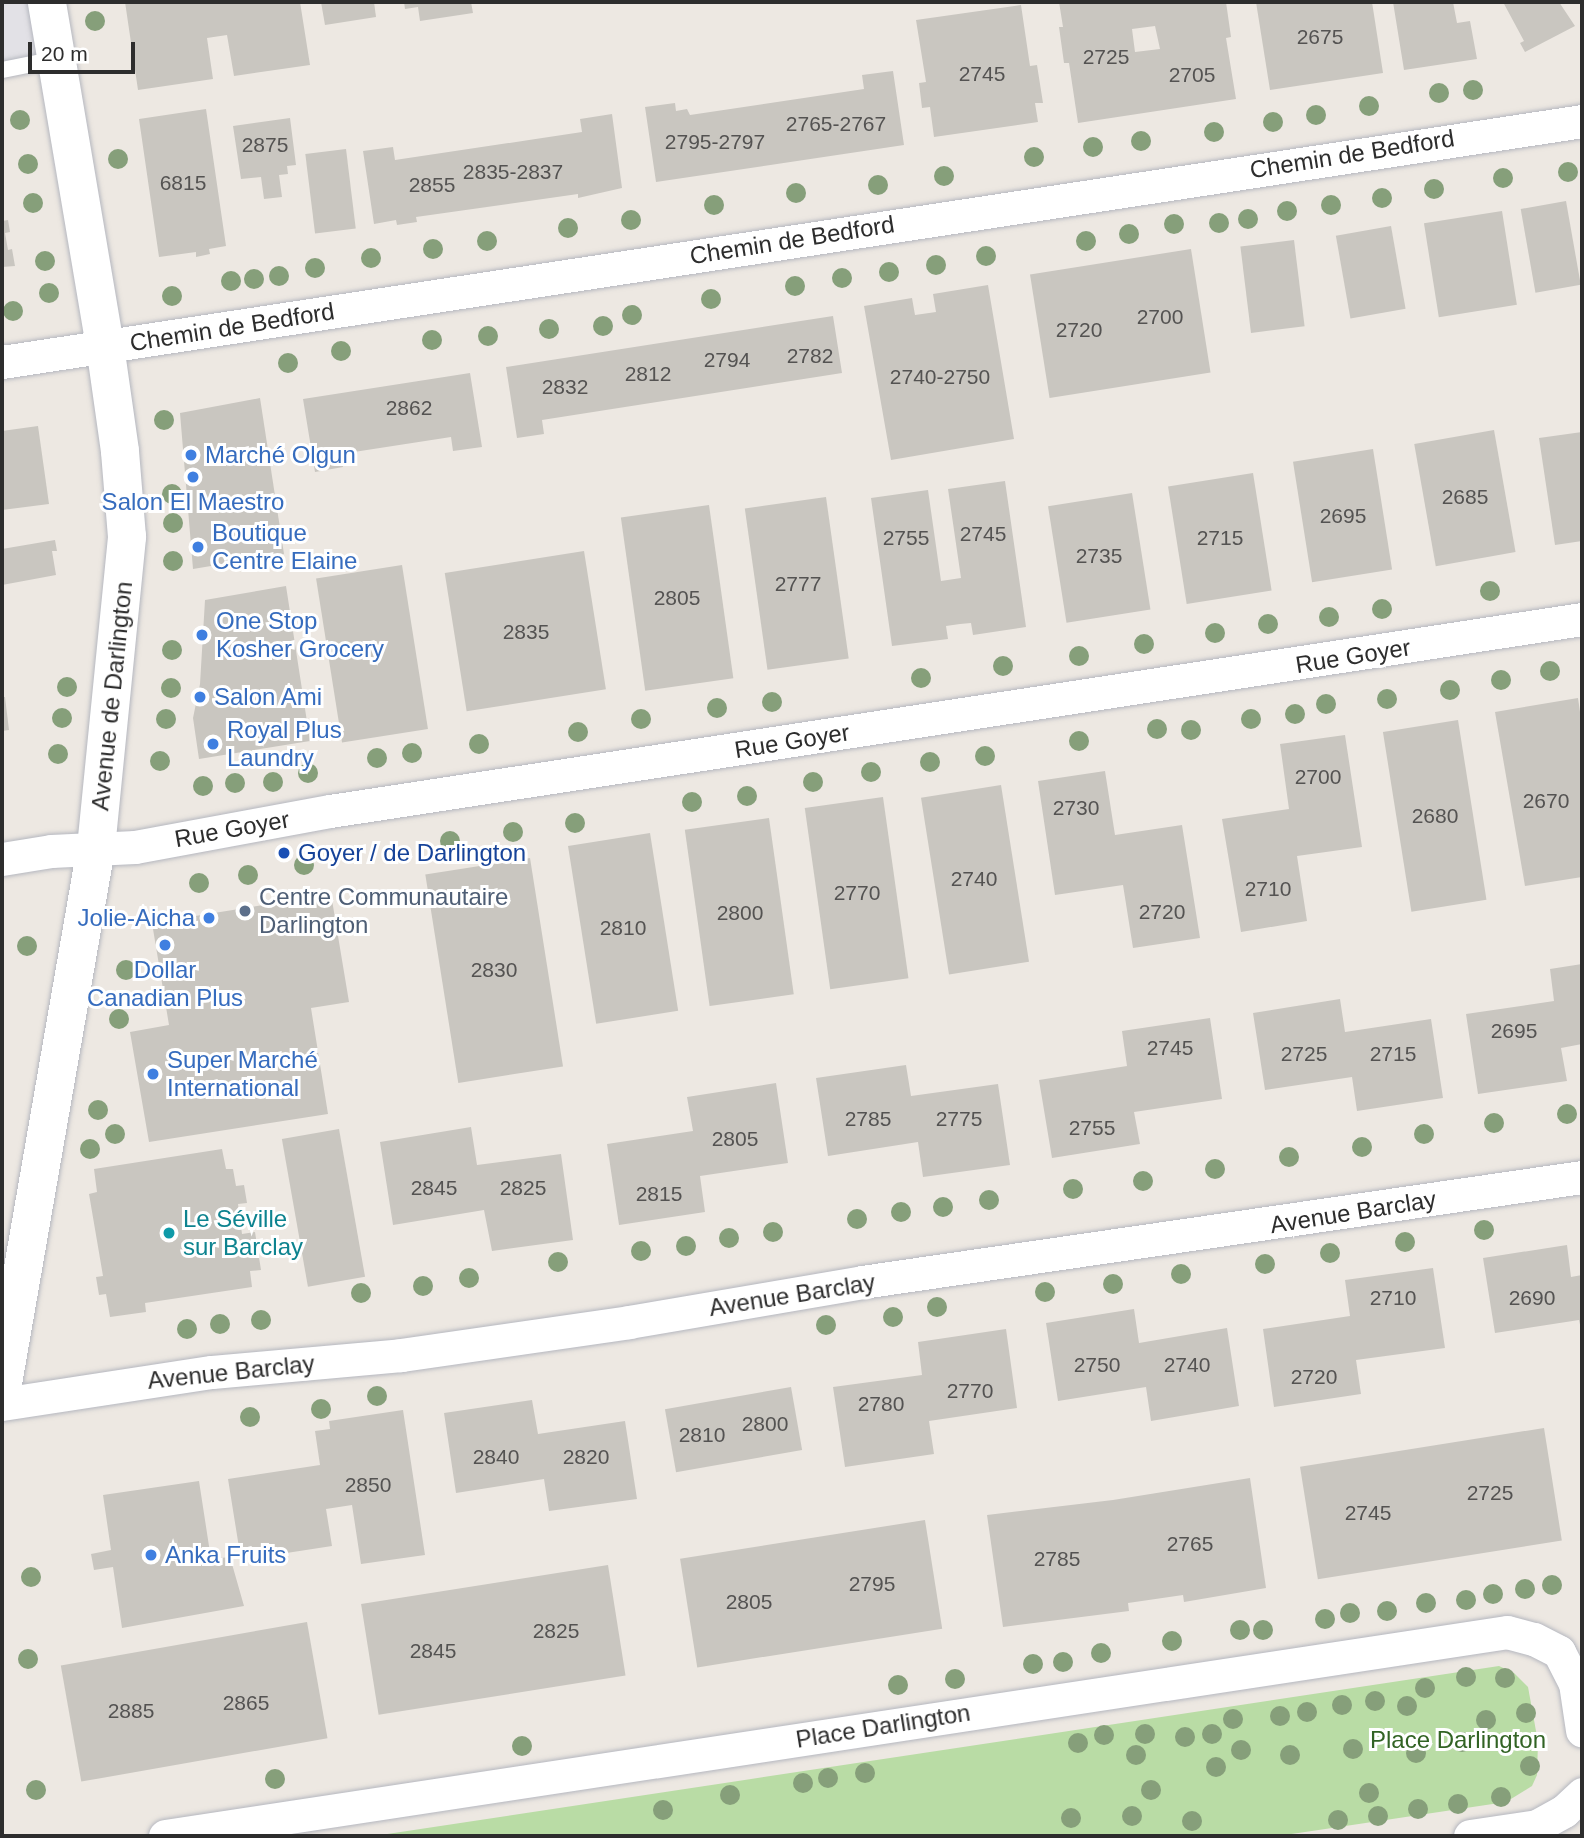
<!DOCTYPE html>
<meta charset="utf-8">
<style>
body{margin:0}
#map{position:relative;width:1584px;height:1838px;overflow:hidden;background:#ede8e2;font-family:Helvetica,sans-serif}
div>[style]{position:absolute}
.industrial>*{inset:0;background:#e2e1e6}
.green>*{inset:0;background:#b9dca5}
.building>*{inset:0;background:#c9c6c0;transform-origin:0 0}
.roads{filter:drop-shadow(0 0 2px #b5b7bf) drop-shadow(0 0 2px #b5b7bf)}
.service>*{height:16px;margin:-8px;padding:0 8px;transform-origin:8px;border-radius:8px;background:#fff}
.minor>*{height:33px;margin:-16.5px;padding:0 16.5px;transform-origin:16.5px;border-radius:16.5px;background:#fff}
.tertiary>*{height:38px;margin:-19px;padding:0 19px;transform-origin:19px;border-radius:19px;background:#fff}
.trees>*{width:20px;height:20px;margin:-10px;border-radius:50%;background:#869f7a}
.dots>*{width:19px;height:19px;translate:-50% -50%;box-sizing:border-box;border:4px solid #fff;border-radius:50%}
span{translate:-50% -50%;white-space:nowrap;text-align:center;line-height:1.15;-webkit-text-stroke:6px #fff;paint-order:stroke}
.number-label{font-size:21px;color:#545352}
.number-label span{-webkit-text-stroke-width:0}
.street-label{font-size:24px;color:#2d2d2d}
.shop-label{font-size:24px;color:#366cbe}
.left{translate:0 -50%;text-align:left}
.right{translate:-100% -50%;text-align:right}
.transit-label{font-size:24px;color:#164399}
.service-label{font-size:24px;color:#4e5e75}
.culture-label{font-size:24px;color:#0d838f}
.park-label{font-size:24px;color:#326324}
.frame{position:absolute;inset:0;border:4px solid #2d2d2d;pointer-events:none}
.scale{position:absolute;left:28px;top:42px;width:107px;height:32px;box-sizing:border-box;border:4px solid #2d2d2d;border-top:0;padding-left:9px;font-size:21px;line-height:24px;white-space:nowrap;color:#2d2d2d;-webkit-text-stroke:5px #fff;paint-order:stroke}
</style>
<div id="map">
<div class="industrial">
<i style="clip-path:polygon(2px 2px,47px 2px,57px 59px,2px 69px)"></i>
</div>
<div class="green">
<i style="clip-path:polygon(1499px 1666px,1514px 1673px,1528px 1687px,1538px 1742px,1537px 1775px,1532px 1786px,1506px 1802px,1332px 1828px,1278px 1836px,374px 1836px)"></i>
</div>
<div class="building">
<i style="clip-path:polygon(125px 2px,300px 2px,310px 65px,234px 76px,227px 35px,207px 38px,213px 79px,138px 90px)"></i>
<i style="clip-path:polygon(321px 2px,374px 2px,376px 17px,325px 25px)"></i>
<i style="clip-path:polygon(404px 2px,471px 2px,473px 13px,420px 21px,418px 7px,405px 9px)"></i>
<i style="clip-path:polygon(evenodd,1059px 2px,1226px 2px,1231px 37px,1226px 38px,1236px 99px,1078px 123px,1069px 63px,1064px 63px,1059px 27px,1063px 27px,1059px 2px,1155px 26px,1160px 49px,1135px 52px,1132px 29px,1155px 26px)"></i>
<i style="clip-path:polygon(1256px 2px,1372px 2px,1383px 73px,1270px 90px)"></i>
<i style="clip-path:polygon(1393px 2px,1453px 2px,1457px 23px,1470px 21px,1477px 59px,1404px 70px)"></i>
<i style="clip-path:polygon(1503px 2px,1559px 2px,1575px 26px,1525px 52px,1520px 43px,1524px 41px)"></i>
<i style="clip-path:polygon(1021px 5px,1030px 66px,1037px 65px,1043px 103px,1035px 103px,1038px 122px,934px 137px,930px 107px,922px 108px,919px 83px,926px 82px,916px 20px)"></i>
<i style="clip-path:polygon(893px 71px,904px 145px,656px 182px,645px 107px,675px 103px,676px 111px,687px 109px,690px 115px,864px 89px,862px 75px)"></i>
<i style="clip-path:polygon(206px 109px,226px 246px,209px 249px,210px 254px,196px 257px,196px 252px,159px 257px,139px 119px)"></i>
<i style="clip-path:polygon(612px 114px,622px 188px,578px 198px,578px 194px,416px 217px,417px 222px,397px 225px,396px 220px,374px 224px,363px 151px,393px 147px,395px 160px,529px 140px,582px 132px,580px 119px)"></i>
<i style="clip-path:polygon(290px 118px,296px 165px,287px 166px,288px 174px,279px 175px,282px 197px,264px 199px,261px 177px,241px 179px,233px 126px)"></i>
<i style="left:346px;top:149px;width:80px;height:41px;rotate:83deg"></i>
<i style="left:1566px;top:201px;width:85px;height:46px;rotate:80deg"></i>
<i style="left:1502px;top:211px;width:95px;height:79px;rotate:81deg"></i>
<i style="clip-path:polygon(8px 220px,10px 232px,5px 233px,8px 250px,12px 249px,15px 266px,2px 267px,2px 221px)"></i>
<i style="left:1391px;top:226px;width:84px;height:56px;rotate:80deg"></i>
<i style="left:1294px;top:240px;width:87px;height:54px;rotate:83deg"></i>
<i style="left:1191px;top:249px;width:125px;height:163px;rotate:81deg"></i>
<i style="clip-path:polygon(988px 285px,1014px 439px,891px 460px,864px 306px,912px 298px,915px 315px,936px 312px,933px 294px)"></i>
<i style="clip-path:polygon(833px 316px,842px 373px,542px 420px,544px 434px,517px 438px,506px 367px)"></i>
<i style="clip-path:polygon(470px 373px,482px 447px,453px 451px,451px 437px,341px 454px,343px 467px,315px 472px,303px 399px)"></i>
<i style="clip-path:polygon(260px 398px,284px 554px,193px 569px,180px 413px)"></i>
<i style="clip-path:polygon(38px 426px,49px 504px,2px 510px,2px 431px)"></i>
<i style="left:1494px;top:430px;width:124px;height:81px;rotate:80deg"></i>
<i style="clip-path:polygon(1582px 432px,1582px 541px,1555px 545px,1539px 438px)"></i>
<i style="left:1373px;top:449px;width:122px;height:81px;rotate:81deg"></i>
<i style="left:1253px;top:473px;width:119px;height:86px;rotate:81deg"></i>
<i style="clip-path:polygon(1005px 481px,1026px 627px,973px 635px,971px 623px,960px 624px,946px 626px,948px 639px,892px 646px,871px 498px,928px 490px,941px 581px,961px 578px,948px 489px)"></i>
<i style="left:1132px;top:493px;width:118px;height:85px;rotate:81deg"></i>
<i style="left:826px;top:497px;width:163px;height:82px;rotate:82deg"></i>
<i style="left:709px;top:505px;width:175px;height:89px;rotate:82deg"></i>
<i style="clip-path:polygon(55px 540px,57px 551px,52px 551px,56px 575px,2px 585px,2px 549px)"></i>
<i style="left:584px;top:551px;width:140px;height:141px;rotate:81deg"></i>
<i style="left:402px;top:565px;width:166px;height:87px;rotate:81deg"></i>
<i style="clip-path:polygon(286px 586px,310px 741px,199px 759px,193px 718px,200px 684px,205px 600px)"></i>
<i style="clip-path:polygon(2px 697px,5px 697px,9px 730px,2px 731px)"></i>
<i style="clip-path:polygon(1578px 698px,1582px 726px,1582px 877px,1525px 886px,1495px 712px)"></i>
<i style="left:1458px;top:720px;width:182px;height:76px;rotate:81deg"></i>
<i style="clip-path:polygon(1345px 735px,1362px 847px,1297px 856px,1307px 921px,1241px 932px,1222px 819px,1289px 809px,1280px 744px)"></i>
<i style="clip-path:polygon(1105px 771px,1115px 835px,1182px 825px,1200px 938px,1133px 948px,1123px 885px,1055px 895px,1038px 781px)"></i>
<i style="left:1001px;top:785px;width:179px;height:81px;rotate:81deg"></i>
<i style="left:883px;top:797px;width:183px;height:79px;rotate:82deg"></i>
<i style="left:769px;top:818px;width:178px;height:85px;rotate:82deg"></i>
<i style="left:650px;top:833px;width:180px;height:83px;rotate:81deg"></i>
<i style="left:530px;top:858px;width:211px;height:106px;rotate:81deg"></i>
<i style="clip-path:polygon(331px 894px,349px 1002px,311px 1008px,328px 1114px,149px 1142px,130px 1032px,169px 1025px,152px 923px)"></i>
<i style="clip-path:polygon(1582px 964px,1582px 1044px,1561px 1048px,1567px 1081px,1478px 1094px,1466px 1014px,1554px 1001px,1550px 969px)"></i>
<i style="clip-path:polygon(1340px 999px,1345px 1032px,1431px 1019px,1443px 1098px,1357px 1111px,1352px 1077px,1265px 1090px,1253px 1013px)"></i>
<i style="clip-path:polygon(1210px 1018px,1222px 1099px,1134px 1112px,1140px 1144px,1052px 1158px,1039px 1080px,1127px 1066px,1122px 1031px)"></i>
<i style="clip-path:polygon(906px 1065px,911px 1096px,998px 1084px,1010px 1165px,923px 1177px,918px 1142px,828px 1156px,816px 1078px)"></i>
<i style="clip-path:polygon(776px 1083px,788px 1163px,700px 1176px,705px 1212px,619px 1225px,607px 1144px,693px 1131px,687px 1097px)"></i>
<i style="clip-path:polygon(471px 1127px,477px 1165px,561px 1154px,573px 1240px,492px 1251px,484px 1210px,393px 1225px,380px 1142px)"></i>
<i style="left:339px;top:1129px;width:150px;height:58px;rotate:80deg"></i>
<i style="clip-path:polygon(222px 1149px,226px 1169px,233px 1169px,236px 1186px,244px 1185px,247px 1203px,238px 1204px,242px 1234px,255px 1232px,261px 1270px,250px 1271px,252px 1287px,145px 1303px,146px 1312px,110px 1317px,106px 1294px,99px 1295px,96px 1277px,103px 1276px,89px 1194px,97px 1192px,94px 1169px)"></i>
<i style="clip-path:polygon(1567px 1245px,1571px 1277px,1582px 1275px,1582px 1334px,1579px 1320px,1495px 1333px,1483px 1258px)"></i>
<i style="clip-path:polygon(1433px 1268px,1445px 1348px,1356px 1360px,1361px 1394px,1274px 1407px,1263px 1329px,1350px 1316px,1345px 1280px)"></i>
<i style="clip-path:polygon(1134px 1309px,1139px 1343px,1227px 1328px,1239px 1406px,1151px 1421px,1146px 1387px,1058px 1401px,1046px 1323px)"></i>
<i style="clip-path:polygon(1006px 1329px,1017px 1408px,929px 1421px,934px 1454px,845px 1467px,833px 1387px,922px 1375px,918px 1342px)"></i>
<i style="left:791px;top:1387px;width:64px;height:128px;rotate:80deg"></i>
<i style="clip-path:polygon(532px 1400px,538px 1434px,625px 1421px,637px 1499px,549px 1511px,544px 1479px,456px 1493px,444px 1413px)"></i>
<i style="clip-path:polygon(403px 1410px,425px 1555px,361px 1564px,352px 1505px,326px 1509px,332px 1546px,241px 1560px,228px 1479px,320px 1465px,315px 1431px,330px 1429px,329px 1421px)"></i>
<i style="left:1544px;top:1428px;width:114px;height:247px;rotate:81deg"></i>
<i style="clip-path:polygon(1250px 1478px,1266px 1588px,1184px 1602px,1183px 1595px,1128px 1603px,1129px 1611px,1003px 1627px,987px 1515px,1113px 1500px)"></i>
<i style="clip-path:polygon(199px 1481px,211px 1559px,230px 1557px,244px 1606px,122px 1628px,113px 1567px,94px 1570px,91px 1554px,111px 1550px,103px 1495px)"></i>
<i style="left:925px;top:1520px;width:110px;height:248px;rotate:81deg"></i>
<i style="left:608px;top:1565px;width:112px;height:250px;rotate:81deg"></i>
<i style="left:307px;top:1622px;width:118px;height:250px;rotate:80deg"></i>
</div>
<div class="roads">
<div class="service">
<i style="left:2px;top:70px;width:56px;rotate:-11.3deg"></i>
</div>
<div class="minor">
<i style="left:2px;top:362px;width:1598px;rotate:-8.67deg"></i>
<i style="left:2px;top:859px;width:50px;rotate:-9.3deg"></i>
<i style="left:51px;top:851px;width:84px;rotate:-2.7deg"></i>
<i style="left:135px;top:847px;width:198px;rotate:-10.5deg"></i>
<i style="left:330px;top:811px;width:1267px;rotate:-8.72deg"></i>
<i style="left:2px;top:1404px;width:212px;rotate:-8.7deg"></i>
<i style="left:212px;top:1372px;width:190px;rotate:-5.1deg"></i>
<i style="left:401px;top:1355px;width:230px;rotate:-8.2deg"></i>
<i style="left:629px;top:1322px;width:236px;rotate:-9.7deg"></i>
<i style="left:862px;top:1282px;width:728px;rotate:-8.3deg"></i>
<i style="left:165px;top:1836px;width:1357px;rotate:-8.64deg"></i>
<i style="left:1507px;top:1632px;width:28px;rotate:15deg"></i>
<i style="left:1534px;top:1639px;width:28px;rotate:27deg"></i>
<i style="left:1559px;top:1652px;width:35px;rotate:63deg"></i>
<i style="left:1575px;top:1683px;width:48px;rotate:81.5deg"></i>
<i style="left:1470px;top:1836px;width:68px;rotate:-8.5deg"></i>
<i style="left:1537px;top:1826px;width:31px;rotate:-29deg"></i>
<i style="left:1564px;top:1811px;width:25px;rotate:-43deg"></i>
</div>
<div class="tertiary">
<i style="left:2px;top:1389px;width:549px;rotate:-80.14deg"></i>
<i style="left:96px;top:848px;width:313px;rotate:-84.3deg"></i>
<i style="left:127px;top:537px;width:86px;rotate:-94.7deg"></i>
<i style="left:120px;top:451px;width:106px;rotate:-98.1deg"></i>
<i style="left:105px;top:346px;width:349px;rotate:-99.6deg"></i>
</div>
</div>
<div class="trees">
<i style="left:95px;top:21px"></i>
<i style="left:1473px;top:90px"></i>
<i style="left:1439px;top:93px"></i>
<i style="left:1369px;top:106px"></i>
<i style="left:1316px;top:115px"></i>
<i style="left:20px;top:120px"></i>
<i style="left:1273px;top:122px"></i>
<i style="left:1214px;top:132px"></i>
<i style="left:1141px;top:141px"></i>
<i style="left:1093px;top:147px"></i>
<i style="left:1034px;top:157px"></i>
<i style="left:118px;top:159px"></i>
<i style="left:28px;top:164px"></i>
<i style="left:1568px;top:172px"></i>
<i style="left:944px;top:176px"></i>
<i style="left:1503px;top:178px"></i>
<i style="left:878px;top:185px"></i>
<i style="left:1434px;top:189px"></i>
<i style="left:796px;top:193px"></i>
<i style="left:1382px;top:198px"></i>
<i style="left:33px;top:203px"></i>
<i style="left:714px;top:205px"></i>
<i style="left:1331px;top:205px"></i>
<i style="left:1287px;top:211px"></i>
<i style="left:1248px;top:219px"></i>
<i style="left:631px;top:220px"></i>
<i style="left:1219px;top:223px"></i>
<i style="left:1174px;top:224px"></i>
<i style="left:568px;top:228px"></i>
<i style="left:1129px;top:234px"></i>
<i style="left:487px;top:241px"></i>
<i style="left:1086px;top:241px"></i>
<i style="left:433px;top:249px"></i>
<i style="left:986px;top:256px"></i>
<i style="left:371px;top:258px"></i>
<i style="left:45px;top:261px"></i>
<i style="left:936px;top:265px"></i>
<i style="left:315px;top:268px"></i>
<i style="left:889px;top:272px"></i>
<i style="left:279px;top:276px"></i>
<i style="left:842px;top:278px"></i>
<i style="left:254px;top:279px"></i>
<i style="left:231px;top:281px"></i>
<i style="left:795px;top:286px"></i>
<i style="left:49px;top:293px"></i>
<i style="left:172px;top:296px"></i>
<i style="left:711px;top:299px"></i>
<i style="left:13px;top:311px"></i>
<i style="left:632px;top:315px"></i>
<i style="left:603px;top:326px"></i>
<i style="left:549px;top:329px"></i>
<i style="left:488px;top:336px"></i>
<i style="left:432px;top:340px"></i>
<i style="left:341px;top:351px"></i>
<i style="left:288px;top:363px"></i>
<i style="left:164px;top:420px"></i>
<i style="left:172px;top:494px"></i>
<i style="left:173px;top:523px"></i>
<i style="left:173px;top:561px"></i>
<i style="left:1490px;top:591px"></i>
<i style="left:1382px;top:609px"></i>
<i style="left:1329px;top:617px"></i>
<i style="left:1268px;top:624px"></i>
<i style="left:1215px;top:633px"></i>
<i style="left:1144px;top:644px"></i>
<i style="left:172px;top:650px"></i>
<i style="left:1079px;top:656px"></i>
<i style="left:1003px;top:666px"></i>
<i style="left:1550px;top:671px"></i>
<i style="left:921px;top:678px"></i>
<i style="left:1501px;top:680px"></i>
<i style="left:67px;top:687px"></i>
<i style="left:171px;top:688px"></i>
<i style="left:1450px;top:690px"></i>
<i style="left:1387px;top:699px"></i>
<i style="left:772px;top:702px"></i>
<i style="left:1326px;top:704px"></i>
<i style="left:717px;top:708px"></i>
<i style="left:1295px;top:714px"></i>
<i style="left:62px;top:718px"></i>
<i style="left:166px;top:719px"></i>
<i style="left:641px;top:719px"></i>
<i style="left:1251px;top:719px"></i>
<i style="left:1157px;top:729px"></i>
<i style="left:1191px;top:730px"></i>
<i style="left:578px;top:732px"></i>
<i style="left:1079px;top:741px"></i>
<i style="left:479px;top:744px"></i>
<i style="left:412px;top:753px"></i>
<i style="left:58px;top:754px"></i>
<i style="left:985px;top:756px"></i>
<i style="left:377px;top:758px"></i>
<i style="left:160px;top:761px"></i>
<i style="left:930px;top:762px"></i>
<i style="left:871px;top:772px"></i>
<i style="left:308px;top:773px"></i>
<i style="left:273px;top:782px"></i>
<i style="left:813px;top:782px"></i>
<i style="left:235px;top:783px"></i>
<i style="left:203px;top:786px"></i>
<i style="left:747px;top:796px"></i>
<i style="left:692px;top:802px"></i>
<i style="left:575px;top:823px"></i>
<i style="left:513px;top:832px"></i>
<i style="left:450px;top:841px"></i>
<i style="left:304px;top:865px"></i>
<i style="left:248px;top:875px"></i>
<i style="left:199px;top:883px"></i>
<i style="left:27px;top:946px"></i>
<i style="left:126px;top:970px"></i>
<i style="left:119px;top:1019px"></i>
<i style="left:98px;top:1110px"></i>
<i style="left:1567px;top:1114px"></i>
<i style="left:1494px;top:1123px"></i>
<i style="left:115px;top:1134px"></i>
<i style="left:1424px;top:1134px"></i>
<i style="left:1362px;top:1147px"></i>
<i style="left:90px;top:1149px"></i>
<i style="left:1289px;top:1157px"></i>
<i style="left:1215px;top:1169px"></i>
<i style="left:1143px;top:1181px"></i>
<i style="left:1073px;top:1189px"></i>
<i style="left:989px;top:1200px"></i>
<i style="left:943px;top:1207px"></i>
<i style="left:901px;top:1212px"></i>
<i style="left:857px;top:1219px"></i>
<i style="left:1484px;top:1230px"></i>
<i style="left:773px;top:1232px"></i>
<i style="left:729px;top:1238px"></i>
<i style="left:1405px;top:1242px"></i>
<i style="left:686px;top:1246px"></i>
<i style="left:641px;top:1251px"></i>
<i style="left:1330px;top:1253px"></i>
<i style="left:558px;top:1262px"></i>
<i style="left:1265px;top:1264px"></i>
<i style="left:1181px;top:1274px"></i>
<i style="left:469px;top:1278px"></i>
<i style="left:1113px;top:1284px"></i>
<i style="left:423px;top:1286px"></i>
<i style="left:1045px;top:1292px"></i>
<i style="left:361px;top:1293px"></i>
<i style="left:937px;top:1307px"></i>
<i style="left:893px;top:1317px"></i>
<i style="left:261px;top:1320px"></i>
<i style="left:220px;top:1324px"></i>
<i style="left:826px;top:1325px"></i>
<i style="left:187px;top:1329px"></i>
<i style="left:377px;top:1396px"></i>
<i style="left:321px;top:1409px"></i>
<i style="left:250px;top:1417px"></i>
<i style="left:31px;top:1577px"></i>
<i style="left:1552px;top:1585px"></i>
<i style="left:1525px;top:1589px"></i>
<i style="left:1493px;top:1594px"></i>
<i style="left:1466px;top:1600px"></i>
<i style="left:1426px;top:1603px"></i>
<i style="left:1387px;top:1611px"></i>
<i style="left:1350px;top:1613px"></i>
<i style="left:1325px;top:1619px"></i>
<i style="left:1240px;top:1630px"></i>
<i style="left:1263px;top:1630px"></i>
<i style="left:1172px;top:1641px"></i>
<i style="left:1101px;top:1653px"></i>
<i style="left:28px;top:1659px"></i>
<i style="left:1063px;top:1662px"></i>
<i style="left:1033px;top:1664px"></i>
<i style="left:1466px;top:1677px"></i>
<i style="left:1505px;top:1678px"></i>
<i style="left:955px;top:1679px"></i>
<i style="left:898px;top:1685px"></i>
<i style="left:1425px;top:1688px"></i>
<i style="left:1375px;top:1701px"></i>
<i style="left:1342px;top:1705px"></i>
<i style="left:1407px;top:1706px"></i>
<i style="left:1307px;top:1712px"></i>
<i style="left:1526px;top:1713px"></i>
<i style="left:1280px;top:1716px"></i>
<i style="left:1233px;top:1719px"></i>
<i style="left:1486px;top:1720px"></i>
<i style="left:1145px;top:1734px"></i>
<i style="left:1212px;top:1734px"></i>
<i style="left:1104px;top:1735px"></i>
<i style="left:1185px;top:1737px"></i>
<i style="left:1462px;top:1742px"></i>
<i style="left:1078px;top:1743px"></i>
<i style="left:522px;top:1746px"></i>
<i style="left:1353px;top:1749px"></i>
<i style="left:1241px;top:1750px"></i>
<i style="left:1416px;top:1753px"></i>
<i style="left:1136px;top:1755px"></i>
<i style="left:1290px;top:1755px"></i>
<i style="left:1530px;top:1766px"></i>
<i style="left:1216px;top:1767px"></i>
<i style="left:865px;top:1773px"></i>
<i style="left:828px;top:1778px"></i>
<i style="left:275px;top:1779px"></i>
<i style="left:803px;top:1783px"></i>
<i style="left:36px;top:1790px"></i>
<i style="left:1151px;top:1790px"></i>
<i style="left:1369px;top:1793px"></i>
<i style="left:730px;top:1795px"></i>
<i style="left:1501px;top:1797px"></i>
<i style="left:1458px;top:1804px"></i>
<i style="left:1418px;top:1809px"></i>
<i style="left:663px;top:1810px"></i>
<i style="left:1132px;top:1816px"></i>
<i style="left:1378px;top:1816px"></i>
<i style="left:1071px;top:1818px"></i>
<i style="left:1338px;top:1820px"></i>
<i style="left:1192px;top:1821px"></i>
</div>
<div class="dots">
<i style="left:191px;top:455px;background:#3f7fe0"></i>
<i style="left:193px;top:477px;background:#3f7fe0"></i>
<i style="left:198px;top:547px;background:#3f7fe0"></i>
<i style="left:202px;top:635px;background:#3f7fe0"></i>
<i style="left:200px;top:697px;background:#3f7fe0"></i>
<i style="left:213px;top:744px;background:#3f7fe0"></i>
<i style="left:284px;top:853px;background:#1a4fb4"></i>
<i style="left:245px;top:911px;background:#5c6f8a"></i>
<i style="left:209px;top:918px;background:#3f7fe0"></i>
<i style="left:165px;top:945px;background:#3f7fe0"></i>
<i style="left:153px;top:1074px;background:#3f7fe0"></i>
<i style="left:169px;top:1233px;background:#0f9aa8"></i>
<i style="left:151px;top:1555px;background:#3f7fe0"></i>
</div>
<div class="number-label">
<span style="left:1320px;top:37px">2675</span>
<span style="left:1106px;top:57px">2725</span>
<span style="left:982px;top:74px">2745</span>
<span style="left:1192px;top:75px">2705</span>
<span style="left:836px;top:124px">2765-2767</span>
<span style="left:715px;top:142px">2795-2797</span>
<span style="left:265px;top:145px">2875</span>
<span style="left:513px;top:172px">2835-2837</span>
<span style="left:183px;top:183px">6815</span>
<span style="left:432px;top:185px">2855</span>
<span style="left:1160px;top:317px">2700</span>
<span style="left:1079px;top:330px">2720</span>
<span style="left:810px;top:356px">2782</span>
<span style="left:727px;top:360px">2794</span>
<span style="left:648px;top:374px">2812</span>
<span style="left:940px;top:377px">2740-2750</span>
<span style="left:565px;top:387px">2832</span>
<span style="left:409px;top:408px">2862</span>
<span style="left:1465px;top:497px">2685</span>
<span style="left:1343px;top:516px">2695</span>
<span style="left:983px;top:534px">2745</span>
<span style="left:906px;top:538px">2755</span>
<span style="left:1220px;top:538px">2715</span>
<span style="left:1099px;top:556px">2735</span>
<span style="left:798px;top:584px">2777</span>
<span style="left:677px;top:598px">2805</span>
<span style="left:526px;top:632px">2835</span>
<span style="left:1318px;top:777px">2700</span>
<span style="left:1546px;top:801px">2670</span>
<span style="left:1076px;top:808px">2730</span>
<span style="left:1435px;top:816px">2680</span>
<span style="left:974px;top:879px">2740</span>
<span style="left:1268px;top:889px">2710</span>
<span style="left:857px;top:893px">2770</span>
<span style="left:1162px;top:912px">2720</span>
<span style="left:740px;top:913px">2800</span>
<span style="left:623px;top:928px">2810</span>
<span style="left:494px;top:970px">2830</span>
<span style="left:1514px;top:1031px">2695</span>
<span style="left:1170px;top:1048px">2745</span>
<span style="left:1304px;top:1054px">2725</span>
<span style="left:1393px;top:1054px">2715</span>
<span style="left:868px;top:1119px">2785</span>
<span style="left:959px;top:1119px">2775</span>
<span style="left:1092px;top:1128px">2755</span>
<span style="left:735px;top:1139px">2805</span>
<span style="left:434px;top:1188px">2845</span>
<span style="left:523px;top:1188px">2825</span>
<span style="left:659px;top:1194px">2815</span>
<span style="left:1393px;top:1298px">2710</span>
<span style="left:1532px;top:1298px">2690</span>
<span style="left:1097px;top:1365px">2750</span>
<span style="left:1187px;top:1365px">2740</span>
<span style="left:1314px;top:1377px">2720</span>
<span style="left:970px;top:1391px">2770</span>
<span style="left:881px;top:1404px">2780</span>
<span style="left:765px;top:1424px">2800</span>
<span style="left:702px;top:1435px">2810</span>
<span style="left:496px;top:1457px">2840</span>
<span style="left:586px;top:1457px">2820</span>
<span style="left:368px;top:1485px">2850</span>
<span style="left:1490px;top:1493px">2725</span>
<span style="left:1368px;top:1513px">2745</span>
<span style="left:1190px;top:1544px">2765</span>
<span style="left:1057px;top:1559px">2785</span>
<span style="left:872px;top:1584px">2795</span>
<span style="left:749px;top:1602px">2805</span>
<span style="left:556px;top:1631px">2825</span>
<span style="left:433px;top:1651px">2845</span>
<span style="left:246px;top:1703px">2865</span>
<span style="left:131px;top:1711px">2885</span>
</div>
<div class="street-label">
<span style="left:1352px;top:154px;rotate:-9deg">Chemin de Bedford</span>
<span style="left:792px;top:240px;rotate:-9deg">Chemin de Bedford</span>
<span style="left:232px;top:327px;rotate:-9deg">Chemin de Bedford</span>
<span style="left:1353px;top:656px;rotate:-9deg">Rue Goyer</span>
<span style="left:112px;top:696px;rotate:-84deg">Avenue de Darlington</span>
<span style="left:792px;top:741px;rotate:-9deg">Rue Goyer</span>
<span style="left:232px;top:829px;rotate:-10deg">Rue Goyer</span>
<span style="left:1353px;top:1212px;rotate:-9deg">Avenue Barclay</span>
<span style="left:792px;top:1295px;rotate:-9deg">Avenue Barclay</span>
<span style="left:231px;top:1372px;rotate:-6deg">Avenue Barclay</span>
<span style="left:883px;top:1726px;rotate:-9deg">Place Darlington</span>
</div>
<div class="shop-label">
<span class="left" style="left:205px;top:455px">Marché Olgun</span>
<span style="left:193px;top:502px">Salon El Maestro</span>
<span class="left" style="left:212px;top:547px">Boutique<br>Centre Elaine</span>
<span class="left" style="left:216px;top:635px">One Stop<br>Kosher Grocery</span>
<span class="left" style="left:214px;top:697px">Salon Ami</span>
<span class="left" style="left:227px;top:744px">Royal Plus<br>Laundry</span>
<span class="right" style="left:195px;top:918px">Jolie-Aicha</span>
<span style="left:165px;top:984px">Dollar<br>Canadian Plus</span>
<span class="left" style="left:167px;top:1074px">Super Marché<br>International</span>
<span class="left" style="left:165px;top:1555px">Anka Fruits</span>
</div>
<div class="transit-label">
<span class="left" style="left:298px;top:853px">Goyer / de Darlington</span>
</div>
<div class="service-label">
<span class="left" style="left:259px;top:911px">Centre Communautaire<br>Darlington</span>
</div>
<div class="culture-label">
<span class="left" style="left:183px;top:1233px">Le Séville<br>sur Barclay</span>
</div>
<div class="park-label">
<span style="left:1458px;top:1740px">Place Darlington</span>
</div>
<div class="frame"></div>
<div class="scale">20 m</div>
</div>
